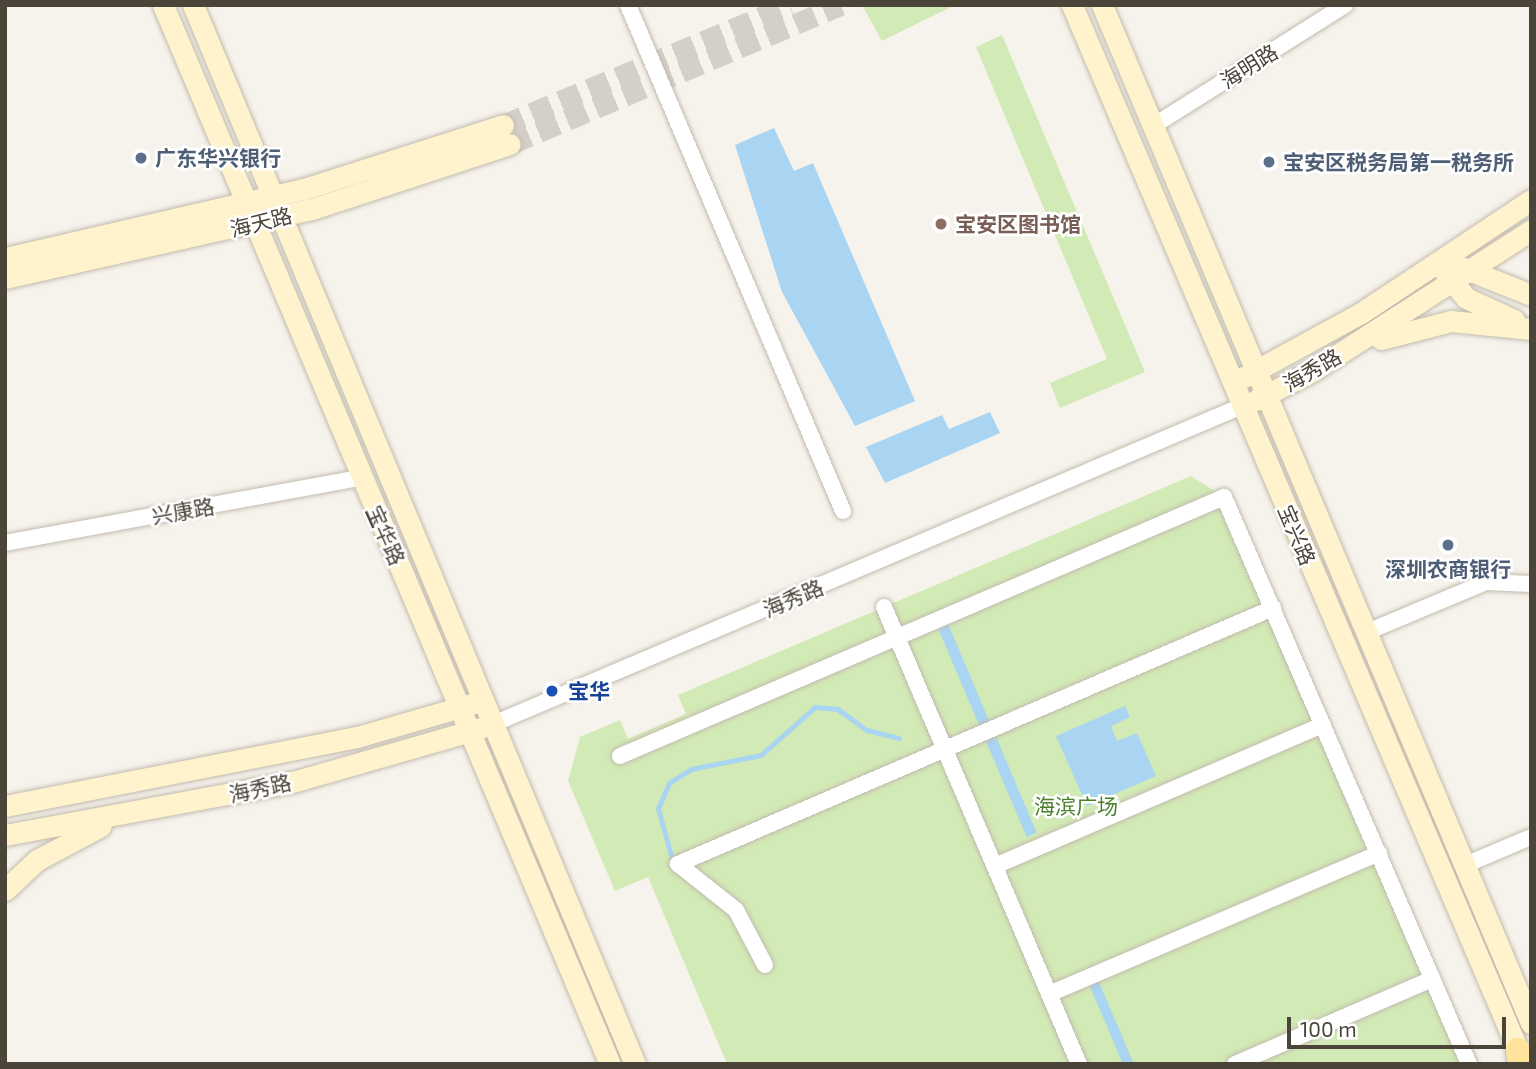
<!DOCTYPE html>
<meta charset="utf-8">
<style>
body{margin:0}
#map{position:relative;width:1536px;height:1069px;overflow:hidden;background:#f6f3ec;font-family:"Exo 2","Noto Sans SC",sans-serif}
div>[style]{position:absolute}
.green>*{inset:0;background:#d2eab5}
.water>*{inset:0;background:#a9d4f2;transform-origin:0 0}
.stream>*{height:4.5px;margin:-2.25px;padding:0 2.25px;transform-origin:2.25px;border-radius:2.25px;background:#a9d4f2}
.secondary-tunnel>*{height:21px;margin-top:-10.5px;transform-origin:0;background:repeating-linear-gradient(90deg,#d4d0c8 0 21px,transparent 0 31px)}
.roads{filter:drop-shadow(0 0 2px #c2bbae) drop-shadow(0 0 2px #c2bbae)}
.street>*{height:16px;margin:-8px;padding:0 8px;transform-origin:8px;border-radius:8px;background:#fff}
.secondary>*{height:21px;margin:-10.5px;padding:0 10.5px;transform-origin:10.5px;border-radius:10.5px;background:#fff3cd}
.primary>*{height:24px;margin:-12px;padding:0 12px;transform-origin:12px;border-radius:12px;background:#ffe39c}
.dots>*{width:19px;height:19px;translate:-50% -50%;box-sizing:border-box;border:4px solid #fff;border-radius:50%}
span{translate:-50% -50%;white-space:nowrap;text-align:center;line-height:1.15;-webkit-text-stroke:5px #fff;paint-order:stroke}
.street-label{font-size:21px;color:#4b4439}
.service-label{font-size:21px;color:#4e5e75;font-weight:700}
.left{translate:0 -50%;text-align:left}
.education-label{font-size:21px;color:#785e54;font-weight:700}
.transit-label{font-size:21px;color:#164399;font-weight:700}
.park-label{font-size:21px;color:#4a7f2a}
.frame{position:absolute;inset:0;border:7px solid #4b4439;pointer-events:none}
.scale{position:absolute;left:1287px;top:1017px;width:219px;height:32px;box-sizing:border-box;border:4px solid #4b4439;border-top:0;padding-left:9px;font-size:21px;line-height:24px;white-space:nowrap;color:#4b4439;-webkit-text-stroke:5px #fff;paint-order:stroke}
</style>
<div id="map">
<div class="green">
<i style="clip-path:polygon(862px 5px,955px 5px,882px 41px)"></i>
<i style="clip-path:polygon(1002px 35px,1145px 372px,1060px 408px,1050px 383px,1107px 359px,976px 47px)"></i>
<i style="clip-path:polygon(1191px 476px,1224px 497px,1469px 1064px,727px 1064px,648px 877px,615px 891px,568px 781px,580px 737px,620px 720px,628px 739px,686px 714px,678px 695px)"></i>
</div>
<div class="water">
<i style="clip-path:polygon(774px 128px,794px 171px,813px 163px,915px 401px,855px 426px,782px 292px,735px 145px)"></i>
<i style="clip-path:polygon(990px 412px,1000px 433px,885px 483px,866px 447px,942px 415px,949px 429px)"></i>
<i style="left:946px;top:619px;width:232px;height:11px;rotate:67deg"></i>
<i style="clip-path:polygon(1125px 706px,1130px 717px,1111px 726px,1117px 741px,1137px 733px,1156px 776px,1087px 806px,1056px 736px)"></i>
<i style="left:1096px;top:975px;width:97px;height:10px;rotate:67deg"></i>
</div>
<div class="stream">
<i style="left:672px;top:859px;width:52px;rotate:-105.6deg"></i>
<i style="left:658px;top:809px;width:28px;rotate:-67deg"></i>
<i style="left:669px;top:783px;width:26px;rotate:-32deg"></i>
<i style="left:691px;top:769px;width:71px;rotate:-11.3deg"></i>
<i style="left:761px;top:755px;width:72px;rotate:-41.6deg"></i>
<i style="left:815px;top:707px;width:23px;rotate:5deg"></i>
<i style="left:838px;top:709px;width:36px;rotate:36deg"></i>
<i style="left:867px;top:730px;width:33px;rotate:14deg"></i>
</div>
<div class="secondary-tunnel">
<i style="left:503px;top:125px;width:311px;rotate:-22.7deg"></i>
<i style="left:510px;top:144px;width:359px;rotate:-22.8deg"></i>
</div>
<div class="roads">
<div class="street">
<i style="left:628px;top:5px;width:550px;rotate:66.98deg"></i>
<i style="left:1153px;top:126px;width:227px;rotate:-32.2deg"></i>
<i style="left:5px;top:543px;width:361px;rotate:-10.4deg"></i>
<i style="left:884px;top:607px;width:497px;rotate:66.9deg"></i>
<i style="left:1367px;top:632px;width:129px;rotate:-22.8deg"></i>
<i style="left:1486px;top:582px;width:45px;rotate:2.5deg"></i>
<i style="left:493px;top:724px;width:814px;rotate:-23deg"></i>
<i style="left:620px;top:756px;width:657px;rotate:-23.21deg"></i>
<i style="left:1224px;top:497px;width:618px;rotate:66.63deg"></i>
<i style="left:1465px;top:865px;width:72px;rotate:-23deg"></i>
<i style="left:995px;top:866px;width:357px;rotate:-23.3deg"></i>
<i style="left:765px;top:965px;width:62px;rotate:-117.8deg"></i>
<i style="left:736px;top:910px;width:74px;rotate:-141.6deg"></i>
<i style="left:678px;top:864px;width:648px;rotate:-23.28deg"></i>
<i style="left:1049px;top:994px;width:359px;rotate:-23.1deg"></i>
<i style="left:1235px;top:1064px;width:215px;rotate:-23.3deg"></i>
</div>
<div class="secondary">
<i style="left:163px;top:5px;width:1149px;rotate:67.12deg"></i>
<i style="left:193px;top:5px;width:1148px;rotate:67.35deg"></i>
<i style="left:1072px;top:5px;width:1151px;rotate:66.89deg"></i>
<i style="left:1102px;top:5px;width:1105px;rotate:67.15deg"></i>
<i style="left:5px;top:258px;width:307px;rotate:-13deg"></i>
<i style="left:304px;top:189px;width:209px;rotate:-17.8deg"></i>
<i style="left:1461px;top:267px;width:75px;rotate:21.8deg"></i>
<i style="left:1445px;top:272px;width:33px;rotate:51deg"></i>
<i style="left:1466px;top:298px;width:53px;rotate:24.6deg"></i>
<i style="left:5px;top:278px;width:315px;rotate:-12.7deg"></i>
<i style="left:312px;top:209px;width:208px;rotate:-18.2deg"></i>
<i style="left:1381px;top:339px;width:72px;rotate:-14.4deg"></i>
<i style="left:1451px;top:321px;width:80px;rotate:5.7deg"></i>
<i style="left:1244px;top:377px;width:133px;rotate:-28.7deg"></i>
<i style="left:1361px;top:313px;width:204px;rotate:-33.6deg"></i>
<i style="left:1256px;top:400px;width:65px;rotate:-27.3deg"></i>
<i style="left:1314px;top:370px;width:258px;rotate:-32.8deg"></i>
<i style="left:5px;top:806px;width:359px;rotate:-11.1deg"></i>
<i style="left:357px;top:737px;width:119px;rotate:-16.1deg"></i>
<i style="left:5px;top:835px;width:296px;rotate:-10.5deg"></i>
<i style="left:296px;top:781px;width:192px;rotate:-16deg"></i>
<i style="left:5px;top:890px;width:44px;rotate:-43.2deg"></i>
<i style="left:37px;top:860px;width:72px;rotate:-28deg"></i>
</div>
<div class="primary">
<i style="left:1518px;top:1050px;width:14px;rotate:82deg"></i>
</div>
</div>
<div class="dots">
<i style="left:141px;top:158px;background:#5c6f8a"></i>
<i style="left:1269px;top:162px;background:#5c6f8a"></i>
<i style="left:941px;top:224px;background:#8d6e63"></i>
<i style="left:1448px;top:545px;background:#5c6f8a"></i>
<i style="left:552px;top:691px;background:#1a4fb4"></i>
</div>
<div class="street-label">
<span style="left:1249px;top:66px;rotate:-32deg">海明路</span>
<span style="left:261px;top:222px;rotate:-14deg">海天路</span>
<span style="left:1312px;top:370px;rotate:-30deg">海秀路</span>
<span style="left:183px;top:511px;rotate:-10deg">兴康路</span>
<span style="left:386px;top:535px;rotate:66deg">宝华路</span>
<span style="left:1297px;top:535px;rotate:67deg">宝兴路</span>
<span style="left:793px;top:598px;rotate:-23deg">海秀路</span>
<span style="left:260px;top:788px;rotate:-12deg">海秀路</span>
</div>
<div class="service-label">
<span class="left" style="left:155px;top:158px">广东华兴银行</span>
<span class="left" style="left:1283px;top:162px">宝安区税务局第一税务所</span>
<span style="left:1448px;top:569px">深圳农商银行</span>
</div>
<div class="education-label">
<span class="left" style="left:955px;top:224px">宝安区图书馆</span>
</div>
<div class="transit-label">
<span class="left" style="left:568px;top:691px">宝华</span>
</div>
<div class="park-label">
<span style="left:1076px;top:806px">海滨广场</span>
</div>
<div class="frame"></div>
<div class="scale">100 m</div>
</div>
